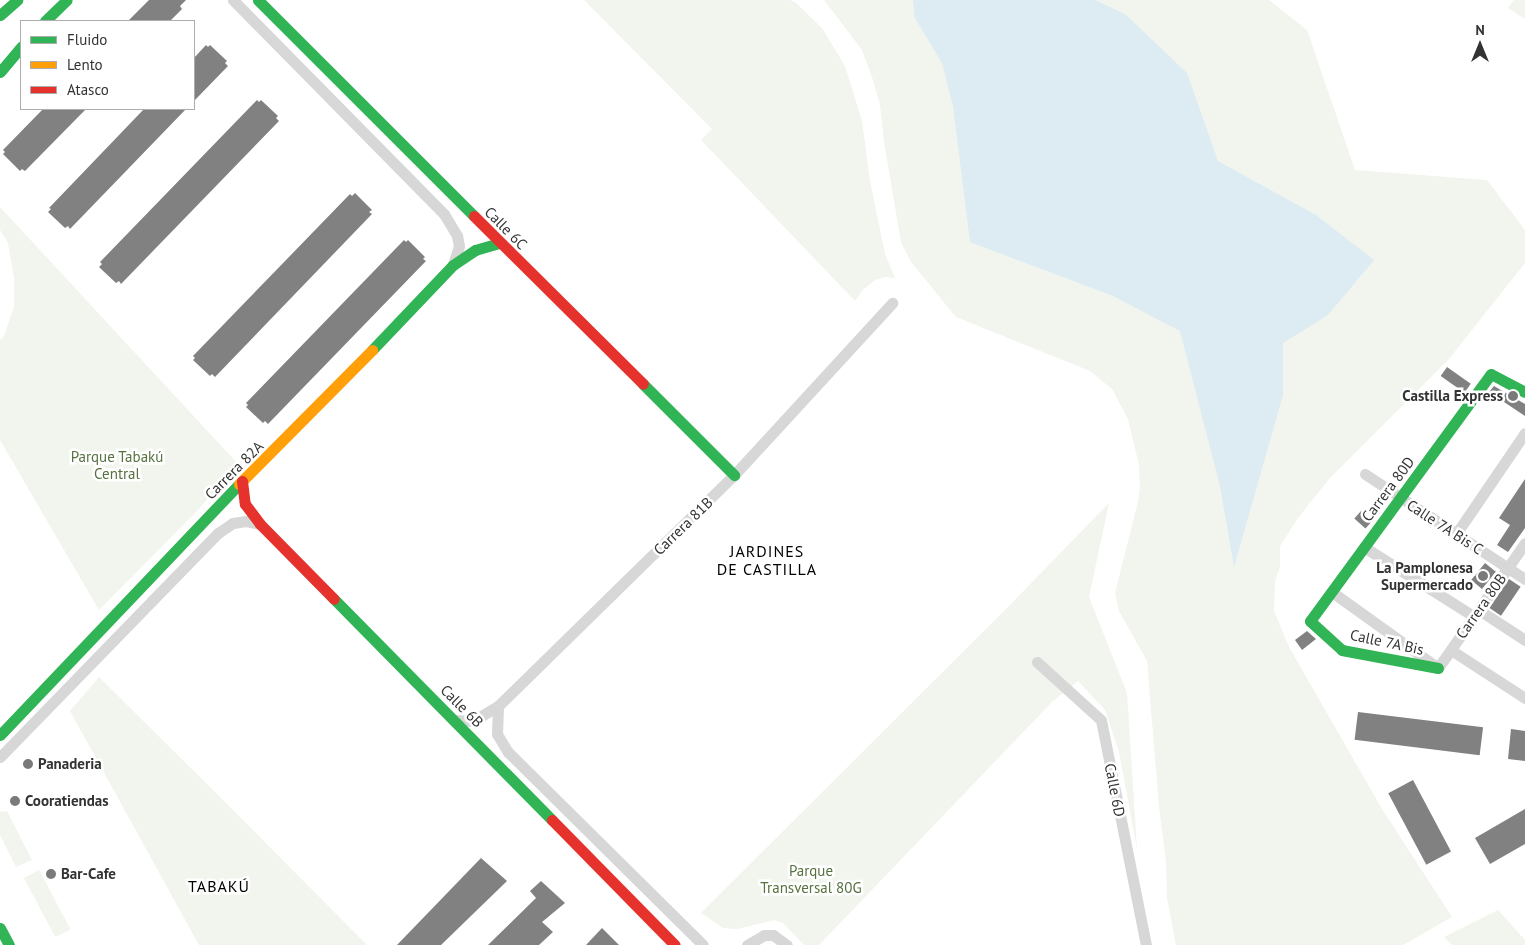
<!DOCTYPE html>
<meta charset="utf-8">
<style>
body{margin:0}
#map{position:relative;width:1525px;height:945px;overflow:hidden;background:#fff;font-family:"PT Sans",sans-serif}
div>[style]{position:absolute}
.green>*{inset:0;background:#f1f5ed;transform-origin:0 0}
.water>*{inset:0;background:#ddebf3}
.building>*{inset:0;background:#818181;transform-origin:0 0}
.street>*{height:11px;margin:-5.5px;padding:0 5.5px;transform-origin:5.5px;border-radius:5.5px;background:#d7d7d7}
.fast>*{height:11px;margin:-5.5px;padding:0 5.5px;transform-origin:5.5px;border-radius:5.5px;background:#30b455}
.slow>*{height:11px;margin:-5.5px;padding:0 5.5px;transform-origin:5.5px;border-radius:5.5px;background:#ff9f0a}
.jam>*{height:11px;margin:-5.5px;padding:0 5.5px;transform-origin:5.5px;border-radius:5.5px;background:#e5322d}
.dots>*{width:14px;height:14px;translate:-50% -50%;box-sizing:border-box;border:2px solid #fff;border-radius:50%}
span{translate:-50% -50%;white-space:nowrap;text-align:center;line-height:1.15;-webkit-text-stroke:5px #fff;paint-order:stroke}
.street-label{font-size:15px;color:#333}
.poi-label{font-size:15px;color:#333;font-weight:700}
.right{translate:-100% -50%;text-align:right}
.left{translate:0 -50%;text-align:left}
.park-label{font-size:15px;color:#56703f}
.neighbourhood-label{font-size:16px;color:#000;letter-spacing:1px}
.legend{position:absolute;left:20px;top:20px;width:175px;height:90px;box-sizing:border-box;background:#fff;border:1px solid #adadad;margin:0;padding:6px 9px;list-style:none;font-size:15px;color:#333}
.legend li{display:flex;align-items:center;gap:10px;height:25px}
.legend b{width:25px;border:1px solid #adadad}
.north{position:absolute;left:1455px;top:20px;width:50px;height:50px;-webkit-text-stroke:4px #fff;paint-order:stroke;rotate:0deg;font-size:14px;font-weight:700;line-height:20px;text-align:center;color:#333}
.north::after{content:'';display:block;margin:auto;width:18px;height:22px;background:#333;clip-path:polygon(50% 0,100% 100%,50% 72%,0 100%)}
</style>
<div id="map">
<div class="green">
<i style="clip-path:polygon(584px 0,790px 0,796px 3px,822px 28px,845px 66px,862px 121px,870px 181px,885px 254px,895px 278px,885px 277px,875px 280px,863px 290px,855px 301px,701px 140px,712px 129px)"></i>
<i style="clip-path:polygon(824px 0,1269px 0,1307px 30px,1355px 170px,1487px 180px,1525px 230px,1525px 263px,1449px 359px,1329px 479px,1298px 518px,1280px 546px,1280px 567px,1275px 581px,1274px 611px,1289px 647px,1382px 809px,1452px 917px,1403px 945px,1176px 945px,1167px 898px,1166px 862px,1159px 806px,1147px 661px,1119px 611px,1115px 593px,1138px 502px,1140px 488px,1139px 465px,1128px 419px,1112px 389px,1090px 371px,956px 317px,911px 262px,901px 242px,884px 142px,880px 105px,872px 77px,862px 50px)"></i>
<i style="clip-path:polygon(1514px 0,1525px 0,1525px 19px,1508px 8px)"></i>
<i style="clip-path:polygon(0 207px,238px 464px,197px 511px,99px 610px,0 440px,0 340px,4px 336px,14px 307px,14px 278px,8px 243px,0 230px)"></i>
<i style="clip-path:polygon(1109px 503px,1089px 597px,1127px 693px,1137px 849px,1119px 752px,1105px 710px,1078px 681px,1053px 701px,819px 945px,804px 945px,783px 923px,774px 920px,737px 929px,723px 928px,701px 913px,1010px 605px)"></i>
<i style="clip-path:polygon(99px 677px,236px 813px,367px 945px,199px 945px,70px 711px)"></i>
<i style="clip-path:polygon(7px 811px,32px 860px,16px 867px,0 835px,0 812px)"></i>
<i style="left:39px;top:870px;width:67px;height:17px;rotate:62deg"></i>
<i style="clip-path:polygon(1498px 910px,1525px 940px,1525px 945px,1452px 945px,1444px 937px)"></i>
</div>
<div class="water">
<i style="clip-path:polygon(913px 0,1095px 0,1125px 14px,1187px 73px,1218px 161px,1316px 215px,1374px 260px,1328px 315px,1283px 343px,1283px 395px,1234px 567px,1220px 486px,1180px 331px,1113px 296px,970px 242px,953px 106px,942px 63px,915px 18px)"></i>
</div>
<div class="building">
<i style="clip-path:polygon(149px 0,186px 0,180px 6px,182px 9px,170px 21px,128px 21px)"></i>
<i style="clip-path:polygon(206px 45px,208px 47px,210px 45px,227px 61px,225px 63px,228px 66px,194px 101px,194px 58px)"></i>
<i style="clip-path:polygon(257px 100px,259px 102px,261px 100px,278px 116px,276px 118px,279px 121px,121px 284px,119px 281px,116px 283px,99px 267px,102px 264px,100px 262px)"></i>
<i style="clip-path:polygon(43px 109px,86px 109px,25px 171px,22px 169px,20px 171px,3px 154px,5px 152px,3px 150px)"></i>
<i style="clip-path:polygon(144px 109px,186px 109px,70px 229px,68px 226px,65px 228px,48px 212px,51px 209px,49px 208px)"></i>
<i style="clip-path:polygon(355px 193px,372px 210px,369px 212px,372px 214px,215px 377px,212px 374px,210px 376px,193px 360px,195px 358px,193px 356px,350px 194px,352px 196px)"></i>
<i style="clip-path:polygon(404px 240px,406px 242px,408px 240px,425px 257px,423px 259px,426px 261px,268px 424px,265px 421px,263px 423px,246px 407px,248px 405px,246px 403px)"></i>
<i style="left:1447px;top:367px;width:29px;height:11px;rotate:35deg"></i>
<i style="clip-path:polygon(1494px 386px,1525px 404px,1525px 416px,1489px 392px)"></i>
<i style="clip-path:polygon(1525px 479px,1525px 528px,1508px 552px,1497px 545px,1510px 525px,1499px 518px)"></i>
<i style="left:1361px;top:511px;width:15px;height:10px;rotate:42deg"></i>
<i style="left:1485px;top:563px;width:14px;height:22px;rotate:39deg"></i>
<i style="left:1509px;top:579px;width:14px;height:35px;rotate:34deg"></i>
<i style="clip-path:polygon(1307px 631px,1316px 639px,1302px 650px,1295px 640px)"></i>
<i style="left:1358px;top:712px;width:126px;height:28px;rotate:7deg"></i>
<i style="clip-path:polygon(1511px 729px,1525px 731px,1525px 761px,1508px 759px)"></i>
<i style="left:1413px;top:780px;width:81px;height:28px;rotate:62deg"></i>
<i style="clip-path:polygon(1525px 809px,1525px 844px,1490px 864px,1475px 838px)"></i>
<i style="clip-path:polygon(481px 858px,507px 881px,441px 945px,397px 945px)"></i>
<i style="clip-path:polygon(541px 881px,565px 903px,542px 922px,553px 932px,539px 945px,488px 945px,536px 898px,530px 891px)"></i>
<i style="clip-path:polygon(602px 928px,619px 945px,586px 945px)"></i>
</div>
<div class="street">
<i style="left:233px;top:0;width:301px;rotate:45.4deg"></i>
<i style="left:444px;top:214px;width:26px;rotate:59deg"></i>
<i style="left:457px;top:236px;width:10px;rotate:79deg"></i>
<i style="left:459px;top:246px;width:20px;rotate:108deg"></i>
<i style="left:1365px;top:474px;width:191px;rotate:33.3deg"></i>
<i style="left:1456px;top:534px;width:122px;rotate:-55.7deg"></i>
<i style="left:1364px;top:547px;width:129px;rotate:32.3deg"></i>
<i style="left:1332px;top:592px;width:130px;rotate:35.6deg"></i>
<i style="left:1438px;top:668px;width:152px;rotate:-55.2deg"></i>
<i style="left:1479px;top:610px;width:55px;rotate:33.1deg"></i>
<i style="left:1451px;top:650px;width:88px;rotate:33deg"></i>
<i style="left:1037px;top:662px;width:86px;rotate:42.2deg"></i>
<i style="left:1101px;top:720px;width:229px;rotate:78.7deg"></i>
<i style="left:498px;top:706px;width:28px;rotate:92deg"></i>
<i style="left:497px;top:734px;width:21px;rotate:59deg"></i>
<i style="left:508px;top:752px;width:274px;rotate:44.7deg"></i>
<i style="left:455px;top:720px;width:18px;rotate:3deg"></i>
<i style="left:473px;top:721px;width:29px;rotate:-31deg"></i>
<i style="left:498px;top:706px;width:330px;rotate:-44.4deg"></i>
<i style="left:734px;top:475px;width:234px;rotate:-47.4deg"></i>
<i style="left:0;top:757px;width:313px;rotate:-45.8deg"></i>
<i style="left:218px;top:533px;width:18px;rotate:-34deg"></i>
<i style="left:233px;top:523px;width:13px;rotate:-9deg"></i>
<i style="left:246px;top:521px;width:14px;rotate:12deg"></i>
<i style="left:747px;top:945px;width:20px;rotate:-30deg"></i>
<i style="left:764px;top:935px;width:9px"></i>
<i style="left:773px;top:935px;width:17px;rotate:36deg"></i>
</div>
<div class="fast">
<i style="left:258px;top:0;width:305px;rotate:45deg"></i>
<i style="left:0;top:15px;width:23px;rotate:-41deg"></i>
<i style="left:45px;top:21px;width:30px;rotate:-44deg"></i>
<i style="left:0;top:72px;width:33px;rotate:-50deg"></i>
<i style="left:372px;top:350px;width:117px;rotate:-46.4deg"></i>
<i style="left:453px;top:265px;width:27px;rotate:-34deg"></i>
<i style="left:475px;top:250px;width:26px;rotate:-16deg"></i>
<i style="left:643px;top:384px;width:129px;rotate:45deg"></i>
<i style="left:334px;top:599px;width:310px;rotate:45.4deg"></i>
<i style="left:1438px;top:668px;width:98px;rotate:-169.4deg"></i>
<i style="left:1342px;top:650px;width:43px;rotate:-137.8deg"></i>
<i style="left:1310px;top:621px;width:306px;rotate:-53.8deg"></i>
<i style="left:1491px;top:374px;width:38px;rotate:28deg"></i>
<i style="left:0;top:735px;width:347px;rotate:-46.4deg"></i>
<i style="left:0;top:928px;width:19px;rotate:62deg"></i>
</div>
<div class="slow">
<i style="left:239px;top:484px;width:189px;rotate:-45.2deg"></i>
</div>
<div class="jam">
<i style="left:474px;top:216px;width:238px;rotate:44.8deg"></i>
<i style="left:242px;top:481px;width:23px;rotate:83deg"></i>
<i style="left:245px;top:504px;width:25px;rotate:53deg"></i>
<i style="left:260px;top:524px;width:105px;rotate:45.4deg"></i>
<i style="left:552px;top:820px;width:175px;rotate:45.5deg"></i>
</div>
<div class="dots">
<i style="left:1513px;top:396px;background:#7a7a7a"></i>
<i style="left:1483px;top:576px;background:#7a7a7a"></i>
<i style="left:28px;top:764px;background:#7a7a7a"></i>
<i style="left:15px;top:801px;background:#7a7a7a"></i>
<i style="left:51px;top:874px;background:#7a7a7a"></i>
</div>
<div class="street-label">
<span style="left:506px;top:228px;rotate:45deg">Calle 6C</span>
<span style="left:234px;top:470px;rotate:-45deg">Carrera 82A</span>
<span style="left:1388px;top:489px;rotate:-53deg">Carrera 80D</span>
<span style="left:683px;top:526px;rotate:-44deg">Carrera 81B</span>
<span style="left:1445px;top:527px;rotate:33deg">Calle 7A Bis C</span>
<span style="left:1481px;top:606px;rotate:-55deg">Carrera 80B</span>
<span style="left:1387px;top:642px;rotate:12deg">Calle 7A Bis</span>
<span style="left:462px;top:706px;rotate:45deg">Calle 6B</span>
<span style="left:1115px;top:790px;rotate:79deg">Calle 6D</span>
</div>
<div class="poi-label">
<span class="right" style="left:1503px;top:396px">Castilla Express</span>
<span class="right" style="left:1473px;top:576px">La Pamplonesa<br>Supermercado</span>
<span class="left" style="left:38px;top:764px">Panaderia</span>
<span class="left" style="left:25px;top:801px">Cooratiendas</span>
<span class="left" style="left:61px;top:874px">Bar-Cafe</span>
</div>
<div class="park-label">
<span style="left:117px;top:465px">Parque Tabakú<br>Central</span>
<span style="left:811px;top:879px">Parque<br>Transversal 80G</span>
</div>
<div class="neighbourhood-label">
<span style="left:767px;top:560px">JARDINES<br>DE CASTILLA</span>
<span style="left:219px;top:886px">TABAKÚ</span>
</div>
<ul class="legend">
<li><b style="height:6px;background:#30b455"></b>Fluido</li>
<li><b style="height:6px;background:#ff9f0a"></b>Lento</li>
<li><b style="height:6px;background:#e5322d"></b>Atasco</li>
</ul>
<div class="north">N</div>
</div>
